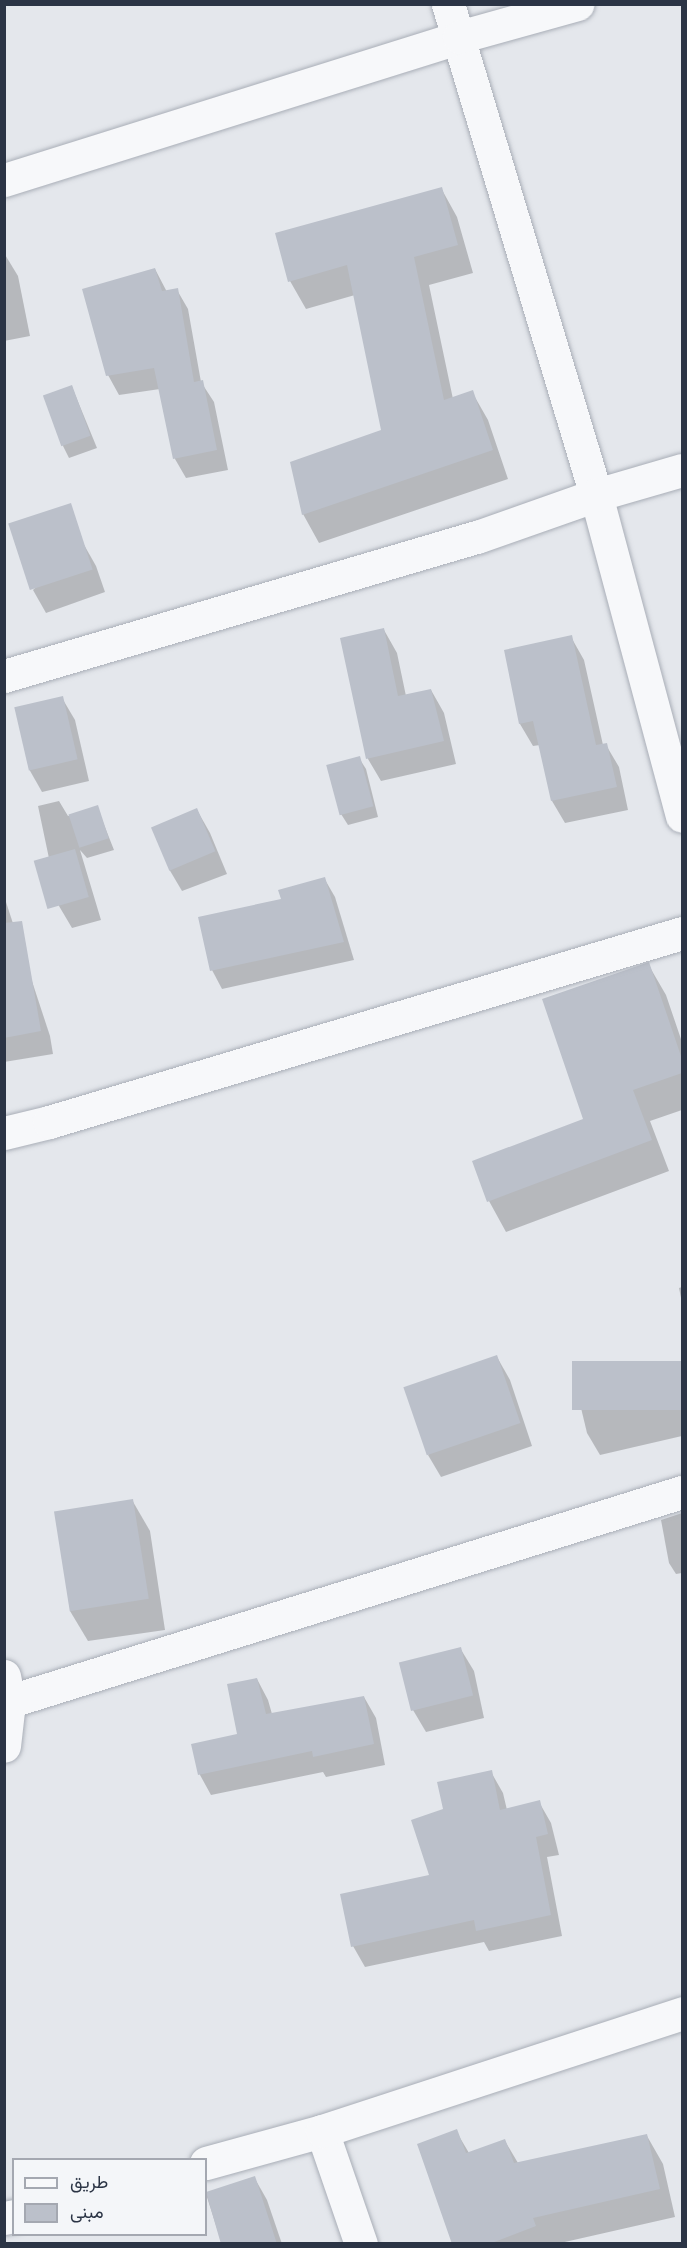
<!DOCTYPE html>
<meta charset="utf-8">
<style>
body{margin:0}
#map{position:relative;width:687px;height:2248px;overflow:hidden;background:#e4e7ec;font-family:"Archivo Narrow",Vazirmatn,sans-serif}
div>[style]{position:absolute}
.shadow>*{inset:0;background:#0003}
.building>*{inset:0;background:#bbc0ca;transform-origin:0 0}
.roads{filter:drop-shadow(0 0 2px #a9aeb7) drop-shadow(0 0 2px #a9aeb7)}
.minor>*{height:33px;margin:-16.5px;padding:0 16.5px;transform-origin:16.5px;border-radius:16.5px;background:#f7f8fa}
span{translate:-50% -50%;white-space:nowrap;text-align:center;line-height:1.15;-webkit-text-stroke:5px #f4f6f9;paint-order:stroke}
.frame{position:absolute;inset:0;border:6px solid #2b3445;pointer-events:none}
.legend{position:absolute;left:12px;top:2158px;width:195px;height:78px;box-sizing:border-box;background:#f4f6f9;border:2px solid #a4a8b1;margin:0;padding:8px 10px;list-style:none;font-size:18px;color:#2b3445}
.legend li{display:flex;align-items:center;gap:12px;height:30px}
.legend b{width:30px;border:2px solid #a4a8b1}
</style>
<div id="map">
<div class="shadow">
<i style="clip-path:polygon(441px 188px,457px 217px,473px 273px,429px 285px,453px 399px,472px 392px,488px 420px,508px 479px,319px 543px,303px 514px,383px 431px,355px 295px,306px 309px,290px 281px)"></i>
<i style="clip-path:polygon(4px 253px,18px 276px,30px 336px,4px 341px)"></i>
<i style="clip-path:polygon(155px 269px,167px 292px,177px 290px,188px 309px,201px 382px,214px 402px,228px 470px,186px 478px,175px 459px,160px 389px,119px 395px,108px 375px)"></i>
<i style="clip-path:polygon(72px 387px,97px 448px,69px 458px,63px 446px)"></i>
<i style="clip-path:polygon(83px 543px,96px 566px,105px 592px,46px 613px,33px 590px)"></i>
<i style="clip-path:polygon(384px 630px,397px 653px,406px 696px,431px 690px,444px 713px,456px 764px,381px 781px,368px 759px,342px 639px)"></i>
<i style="clip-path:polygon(571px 637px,584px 660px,603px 745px,606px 745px,619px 767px,628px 810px,565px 823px,552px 801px,540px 745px,533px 746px,520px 724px,505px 651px)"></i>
<i style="clip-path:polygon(62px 698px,75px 720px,89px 781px,42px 792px,29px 769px)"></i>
<i style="clip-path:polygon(359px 758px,366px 769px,378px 817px,348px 825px,341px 814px,328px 766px)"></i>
<i style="clip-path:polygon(59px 801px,68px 816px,97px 807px,114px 850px,87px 858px,80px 850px,101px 920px,72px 928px,59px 906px,38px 806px)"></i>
<i style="clip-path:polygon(197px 810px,210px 833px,227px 874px,182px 891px,169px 869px)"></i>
<i style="clip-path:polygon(324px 878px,335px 897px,354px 960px,222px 989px,212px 970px,283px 900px)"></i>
<i style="clip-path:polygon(4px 896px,50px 1036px,53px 1054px,4px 1062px)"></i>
<i style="clip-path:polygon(648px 964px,666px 995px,682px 1042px,682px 1110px,650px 1121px,669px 1171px,506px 1232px,489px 1201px,474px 1162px,585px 1120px)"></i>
<i style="clip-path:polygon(682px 1287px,682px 1303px,679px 1288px)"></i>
<i style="clip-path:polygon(497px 1357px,510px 1380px,532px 1446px,441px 1477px,428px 1455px)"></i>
<i style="clip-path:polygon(676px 1364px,682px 1375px,682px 1436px,600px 1455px,587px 1433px,576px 1387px)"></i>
<i style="clip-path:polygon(132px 1500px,150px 1531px,165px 1630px,88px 1641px,70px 1611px)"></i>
<i style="clip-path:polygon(682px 1513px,682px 1573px,676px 1574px,669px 1563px,661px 1520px)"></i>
<i style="clip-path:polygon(460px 1648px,474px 1671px,484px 1718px,426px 1732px,413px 1710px)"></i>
<i style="clip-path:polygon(257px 1679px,268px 1700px,272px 1714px,364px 1697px,376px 1718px,385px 1765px,326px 1777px,323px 1772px,211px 1795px,200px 1775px,193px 1745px,239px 1735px)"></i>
<i style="clip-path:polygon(491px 1772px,503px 1793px,507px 1810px,539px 1802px,551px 1823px,559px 1855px,547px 1857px,562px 1936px,489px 1951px,484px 1942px,365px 1967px,353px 1946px,431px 1877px,444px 1810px)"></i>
<i style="clip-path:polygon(456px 2131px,469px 2153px,505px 2141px,518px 2163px,647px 2136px,663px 2164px,675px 2217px,556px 2244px,454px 2244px)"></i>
<i style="clip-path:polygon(254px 2177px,267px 2200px,282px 2244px,222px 2244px,206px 2194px)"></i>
</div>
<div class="building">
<i style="clip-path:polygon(442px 187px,458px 245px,414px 257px,444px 400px,473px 390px,493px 450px,302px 515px,290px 462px,381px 430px,347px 265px,288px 282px,275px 233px)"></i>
<i style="clip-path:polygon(155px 268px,162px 291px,178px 288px,194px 382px,203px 380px,217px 450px,173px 459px,154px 368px,106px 376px,82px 289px)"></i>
<i style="left:72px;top:385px;width:54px;height:31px;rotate:70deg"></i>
<i style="left:71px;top:503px;width:70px;height:66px;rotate:72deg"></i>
<i style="clip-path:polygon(384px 628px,398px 696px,431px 689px,444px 741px,366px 759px,340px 638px)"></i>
<i style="clip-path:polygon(572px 635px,596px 745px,607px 743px,617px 787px,551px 801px,533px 721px,519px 724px,504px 650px)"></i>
<i style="left:63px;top:696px;width:65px;height:50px;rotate:77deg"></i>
<i style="left:360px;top:756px;width:52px;height:35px;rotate:75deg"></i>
<i style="left:98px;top:805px;width:35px;height:31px;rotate:72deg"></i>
<i style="left:197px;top:808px;width:47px;height:50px;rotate:67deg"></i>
<i style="left:75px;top:849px;width:50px;height:43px;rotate:74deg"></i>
<i style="clip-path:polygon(325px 877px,344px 942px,210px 971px,198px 917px,281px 899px,278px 890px)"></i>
<i style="clip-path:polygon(22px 921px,41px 1031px,4px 1038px,4px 923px)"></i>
<i style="clip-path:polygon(649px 962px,682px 1059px,682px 1073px,633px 1090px,652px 1140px,487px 1202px,472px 1161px,583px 1119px,542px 999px)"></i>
<i style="left:497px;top:1355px;width:72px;height:99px;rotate:71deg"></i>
<i style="left:682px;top:1361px;width:49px;height:110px;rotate:90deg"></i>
<i style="left:133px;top:1499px;width:101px;height:80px;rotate:81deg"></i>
<i style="left:461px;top:1647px;width:50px;height:64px;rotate:76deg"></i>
<i style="clip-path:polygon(257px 1678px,266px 1714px,364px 1696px,374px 1744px,313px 1757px,312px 1751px,198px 1775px,191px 1744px,237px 1734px,227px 1684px)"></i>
<i style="clip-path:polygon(492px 1770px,500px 1810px,540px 1800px,548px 1834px,536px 1837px,551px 1915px,476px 1931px,474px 1920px,351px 1947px,340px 1894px,429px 1875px,411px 1820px,443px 1809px,437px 1782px)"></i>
<i style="clip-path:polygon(457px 2129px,466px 2153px,505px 2139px,514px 2163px,647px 2134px,660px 2189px,533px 2218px,536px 2226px,489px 2244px,452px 2244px,417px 2144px)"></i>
<i style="clip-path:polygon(255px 2176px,277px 2244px,221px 2244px,206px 2192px)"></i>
</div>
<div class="roads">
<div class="minor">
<i style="left:448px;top:4px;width:513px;rotate:73.23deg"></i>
<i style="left:596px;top:495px;width:332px;rotate:75deg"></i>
<i style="left:4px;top:180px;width:477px;rotate:-17.4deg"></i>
<i style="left:459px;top:37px;width:123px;rotate:-15.6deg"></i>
<i style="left:4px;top:676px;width:493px;rotate:-16.4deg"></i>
<i style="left:477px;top:537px;width:126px;rotate:-19.4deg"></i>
<i style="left:596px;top:495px;width:90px;rotate:-16.2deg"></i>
<i style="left:4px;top:1133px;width:46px;rotate:-13.7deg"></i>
<i style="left:49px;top:1122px;width:661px;rotate:-16.62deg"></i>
<i style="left:4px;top:1676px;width:26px;rotate:79deg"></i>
<i style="left:9px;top:1702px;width:44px;rotate:96.5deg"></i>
<i style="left:4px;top:1703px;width:710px;rotate:-17.29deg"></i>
<i style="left:322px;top:2131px;width:120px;rotate:71deg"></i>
<i style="left:206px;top:2163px;width:120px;rotate:-15.4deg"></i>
<i style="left:322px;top:2131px;width:379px;rotate:-18.1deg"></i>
<i style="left:4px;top:2218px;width:10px;rotate:-11deg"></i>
</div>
</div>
<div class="frame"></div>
<ul class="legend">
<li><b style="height:8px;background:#f7f8fa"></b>طريق</li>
<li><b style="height:16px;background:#bbc0ca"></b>مبنى</li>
</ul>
</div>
